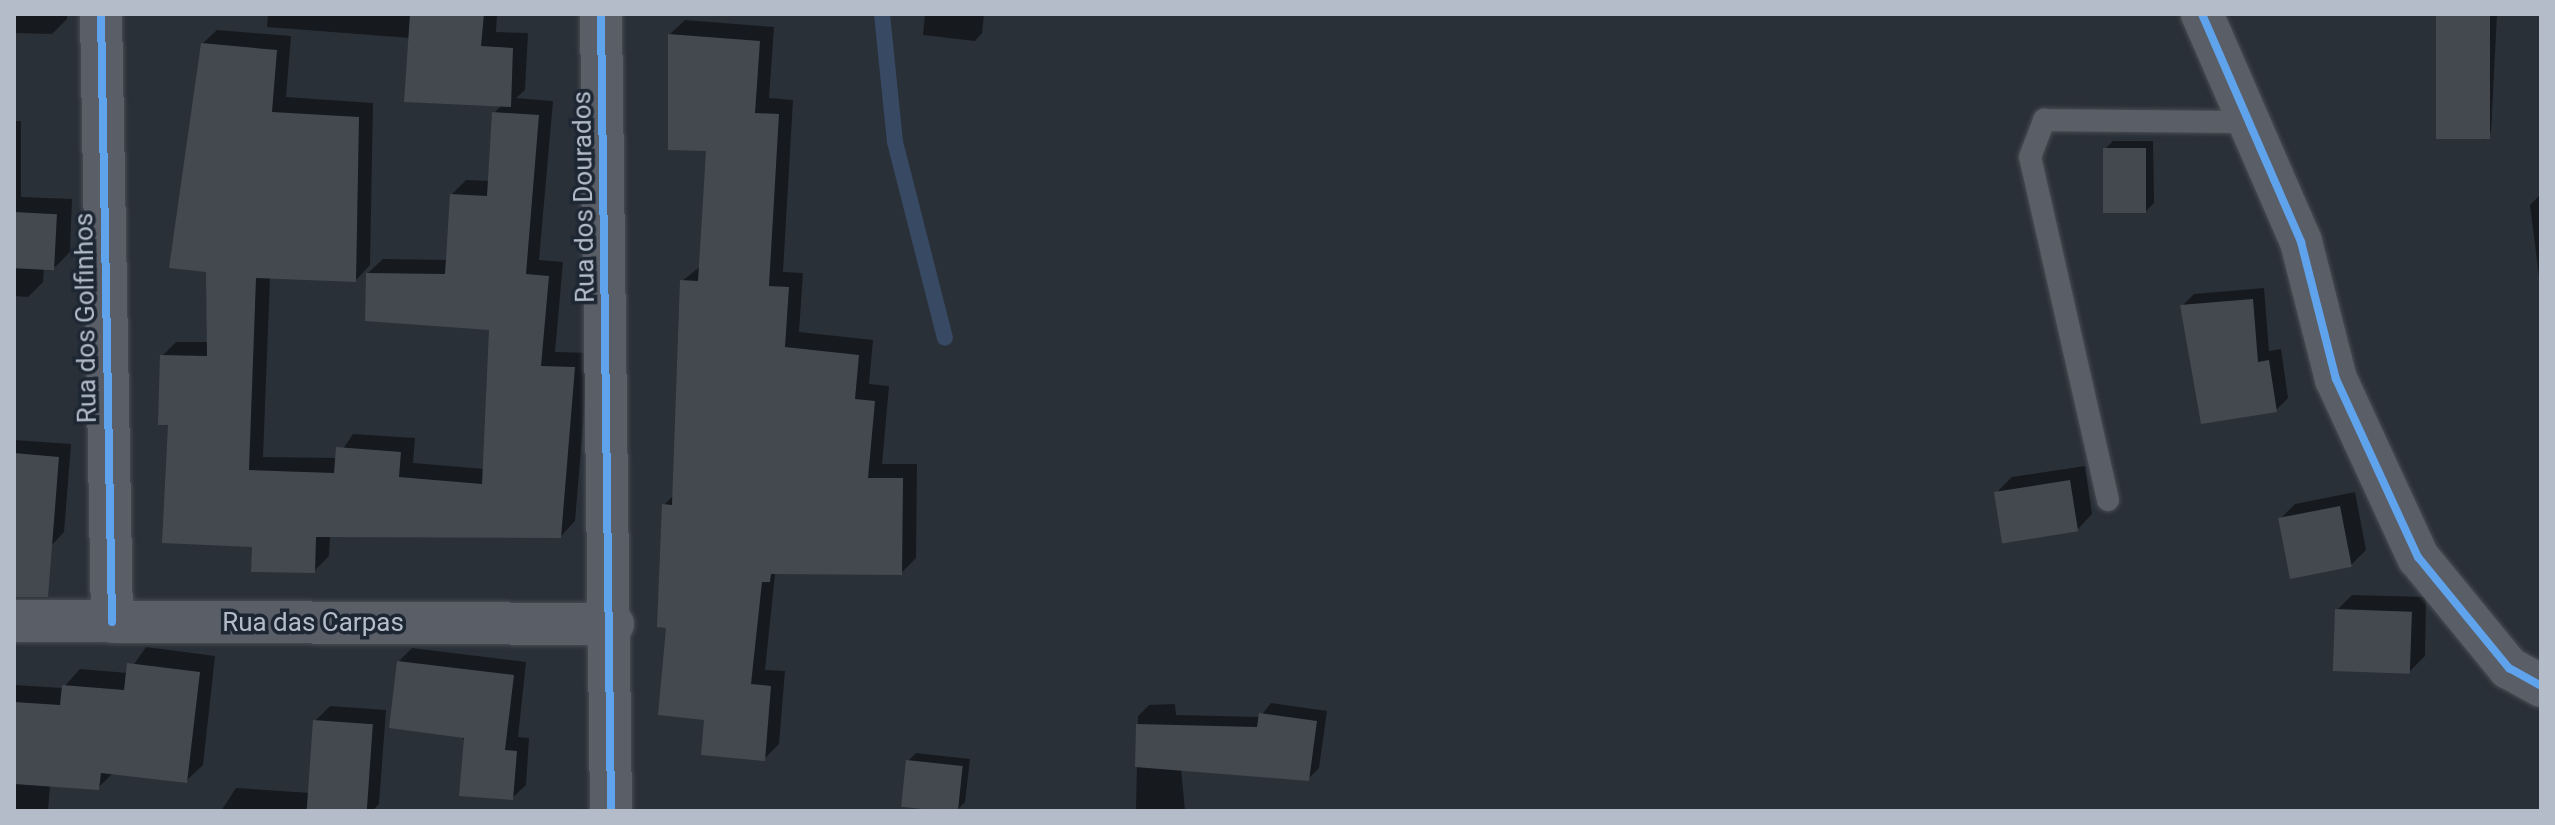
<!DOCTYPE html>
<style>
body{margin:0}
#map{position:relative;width:2555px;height:825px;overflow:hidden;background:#2a3038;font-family:Roboto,sans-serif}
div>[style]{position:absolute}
.shadow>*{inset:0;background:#0007}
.stream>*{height:16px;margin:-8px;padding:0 8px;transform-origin:8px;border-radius:8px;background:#384963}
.building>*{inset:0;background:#444950;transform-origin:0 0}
.roads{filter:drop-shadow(0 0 2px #484c53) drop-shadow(0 0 2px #484c53)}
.lane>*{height:22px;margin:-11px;padding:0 11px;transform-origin:11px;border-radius:11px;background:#5a5e66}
.street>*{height:42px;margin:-21px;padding:0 21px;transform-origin:21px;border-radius:21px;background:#5a5e66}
.cycleway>*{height:8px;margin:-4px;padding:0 4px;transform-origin:4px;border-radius:4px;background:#60a3ed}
span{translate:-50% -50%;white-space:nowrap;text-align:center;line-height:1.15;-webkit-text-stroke:7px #1d2633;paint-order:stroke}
.street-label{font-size:26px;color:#b4bcc9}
.frame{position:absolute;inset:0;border:16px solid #b4bcc9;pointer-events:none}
</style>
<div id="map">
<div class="shadow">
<i style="clip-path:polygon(14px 14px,67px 14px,67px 19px,52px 34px,14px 33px)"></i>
<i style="clip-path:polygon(268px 14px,497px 14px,496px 32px,528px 33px,525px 90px,516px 98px,553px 101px,539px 260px,563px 262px,555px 352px,589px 353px,575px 521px,561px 536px,330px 535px,329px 556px,314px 571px,254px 546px,170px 423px,162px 356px,176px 342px,209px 342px,202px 44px,217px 30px,291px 36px,286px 97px,373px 103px,370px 265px,356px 280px,270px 277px,263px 457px,337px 458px,353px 434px,415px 438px,413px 463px,485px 469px,491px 329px,368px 273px,383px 259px,448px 260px,451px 195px,466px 180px,490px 181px,494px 113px,502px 105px,410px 38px,267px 27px)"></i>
<i style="clip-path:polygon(925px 14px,984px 14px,982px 33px,975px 41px,923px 35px)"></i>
<i style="clip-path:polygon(2438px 14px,2497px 14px,2491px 132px,2483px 140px)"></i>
<i style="clip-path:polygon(685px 20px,774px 27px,769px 98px,793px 100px,783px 272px,803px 273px,799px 332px,873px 340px,869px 384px,889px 386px,882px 464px,917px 464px,916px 558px,901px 573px,775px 574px,765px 670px,785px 671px,779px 744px,764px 759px,706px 718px,668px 626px,664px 505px,674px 495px,682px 281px,701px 266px,708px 149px,670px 34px)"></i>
<i style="clip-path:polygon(14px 121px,21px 121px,21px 197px,72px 199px,70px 252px,55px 267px,44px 267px,43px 282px,28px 297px,14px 296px)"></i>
<i style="clip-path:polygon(2113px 141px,2153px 141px,2154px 203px,2146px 211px,2105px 149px)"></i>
<i style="clip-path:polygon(2541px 194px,2541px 292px,2530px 205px)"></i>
<i style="clip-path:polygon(2264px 288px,2269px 351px,2281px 349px,2288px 398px,2276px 410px,2182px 306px,2194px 294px)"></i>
<i style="clip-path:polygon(14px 440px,71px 444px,64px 532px,51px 546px,14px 543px)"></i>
<i style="clip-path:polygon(2085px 466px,2092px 514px,2077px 530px,1997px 492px,2012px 477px)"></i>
<i style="clip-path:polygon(2355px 492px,2366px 550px,2351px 565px,2280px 519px,2295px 504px)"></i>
<i style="clip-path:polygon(2352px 595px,2426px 597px,2425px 656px,2410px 671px,2337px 610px)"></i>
<i style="clip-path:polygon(146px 647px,215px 656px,203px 765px,186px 781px,114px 772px,98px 788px,50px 785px,48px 811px,14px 811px,14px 685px,63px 688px,80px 669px,128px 673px)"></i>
<i style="clip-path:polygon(412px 648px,526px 662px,518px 737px,529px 738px,526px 785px,512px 798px,399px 661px)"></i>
<i style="clip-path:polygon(1271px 703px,1327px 711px,1319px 768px,1308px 779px,1181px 768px,1185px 811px,1136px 811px,1138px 716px,1149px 705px,1175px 704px,1176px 715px,1260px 717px)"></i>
<i style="clip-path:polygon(330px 706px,386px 710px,379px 804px,372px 811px,221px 811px,236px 788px,310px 793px,315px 721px)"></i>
<i style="clip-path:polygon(916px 753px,970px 759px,965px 802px,957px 810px,908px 761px)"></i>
</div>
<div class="stream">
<i style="left:882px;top:14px;width:129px;rotate:84.2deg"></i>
<i style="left:895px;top:142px;width:202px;rotate:75.7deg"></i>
</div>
<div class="building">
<i style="clip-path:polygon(410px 14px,484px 14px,481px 46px,513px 48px,511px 107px,404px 102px)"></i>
<i style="left:2436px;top:14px;width:54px;height:125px"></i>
<i style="clip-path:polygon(668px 34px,760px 41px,755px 113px,779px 114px,769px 286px,789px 287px,785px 347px,859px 355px,855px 399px,875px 401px,868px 478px,903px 478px,902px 575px,771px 574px,770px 582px,762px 582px,751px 684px,771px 686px,765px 761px,701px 755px,704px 720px,658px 715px,666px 628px,657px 627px,662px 504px,672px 505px,680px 280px,698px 281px,706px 151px,668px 150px)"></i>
<i style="clip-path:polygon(201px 43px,277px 50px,272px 112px,359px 117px,356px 282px,256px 278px,249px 470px,334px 473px,336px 447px,401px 452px,399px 477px,482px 484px,489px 330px,365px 321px,366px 273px,445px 274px,450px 194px,487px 196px,492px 112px,539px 115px,526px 274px,549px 276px,541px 366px,575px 367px,561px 538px,316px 537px,315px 573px,251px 572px,252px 547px,162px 543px,168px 425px,158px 425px,160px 355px,207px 356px,206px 272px,169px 268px)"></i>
<i style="left:2103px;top:148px;width:43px;height:65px"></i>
<i style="left:14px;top:212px;width:43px;height:56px;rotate:3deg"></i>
<i style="clip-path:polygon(2253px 299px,2258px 362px,2269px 360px,2277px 412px,2201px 424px,2180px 305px)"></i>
<i style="clip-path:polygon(14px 453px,59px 457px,48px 597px,14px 597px)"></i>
<i style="left:2070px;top:480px;width:52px;height:77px;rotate:81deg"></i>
<i style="left:2340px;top:506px;width:62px;height:63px;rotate:79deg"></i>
<i style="left:2335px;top:609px;width:77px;height:62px;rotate:2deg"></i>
<i style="clip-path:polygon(397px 661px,514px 675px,505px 750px,517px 751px,513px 800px,459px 796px,464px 738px,389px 728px)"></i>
<i style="clip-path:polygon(127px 663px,200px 672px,187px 783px,101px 773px,99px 790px,14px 784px,14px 702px,60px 705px,62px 685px,124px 690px)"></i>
<i style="clip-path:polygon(1259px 713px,1317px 721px,1309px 781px,1135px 767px,1136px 724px,1257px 727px)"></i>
<i style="left:313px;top:720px;width:60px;height:91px;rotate:4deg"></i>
<i style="left:906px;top:760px;width:57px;height:47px;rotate:6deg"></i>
</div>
<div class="roads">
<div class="lane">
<i style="left:2108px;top:500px;width:352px;rotate:-102.8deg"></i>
<i style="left:2030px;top:157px;width:40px;rotate:-69deg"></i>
<i style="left:2044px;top:120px;width:205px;rotate:0.6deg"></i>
</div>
<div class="street">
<i style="left:101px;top:14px;width:608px;rotate:88.96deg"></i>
<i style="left:601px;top:14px;width:797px;rotate:89.28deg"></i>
<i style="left:2202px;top:14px;width:249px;rotate:66.5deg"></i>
<i style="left:2301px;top:242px;width:141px;rotate:75.7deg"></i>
<i style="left:2336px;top:379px;width:196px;rotate:65.3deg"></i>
<i style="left:2418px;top:557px;width:144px;rotate:50.7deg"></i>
<i style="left:2509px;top:668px;width:37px;rotate:29deg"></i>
<i style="left:14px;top:621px;width:599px;rotate:0.29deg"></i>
</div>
</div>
<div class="cycleway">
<i style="left:101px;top:14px;width:608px;rotate:88.96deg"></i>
<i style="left:601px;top:14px;width:797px;rotate:89.28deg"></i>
<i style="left:2202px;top:14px;width:249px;rotate:66.5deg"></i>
<i style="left:2301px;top:242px;width:141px;rotate:75.7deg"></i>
<i style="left:2336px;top:379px;width:196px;rotate:65.3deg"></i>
<i style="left:2418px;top:557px;width:144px;rotate:50.7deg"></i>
<i style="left:2509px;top:668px;width:37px;rotate:29deg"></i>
</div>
<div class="street-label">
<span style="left:584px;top:197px;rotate:-91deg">Rua dos Dourados</span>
<span style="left:86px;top:318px;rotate:-91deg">Rua dos Golfinhos</span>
<span style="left:313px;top:623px">Rua das Carpas</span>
</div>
<div class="frame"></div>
</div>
